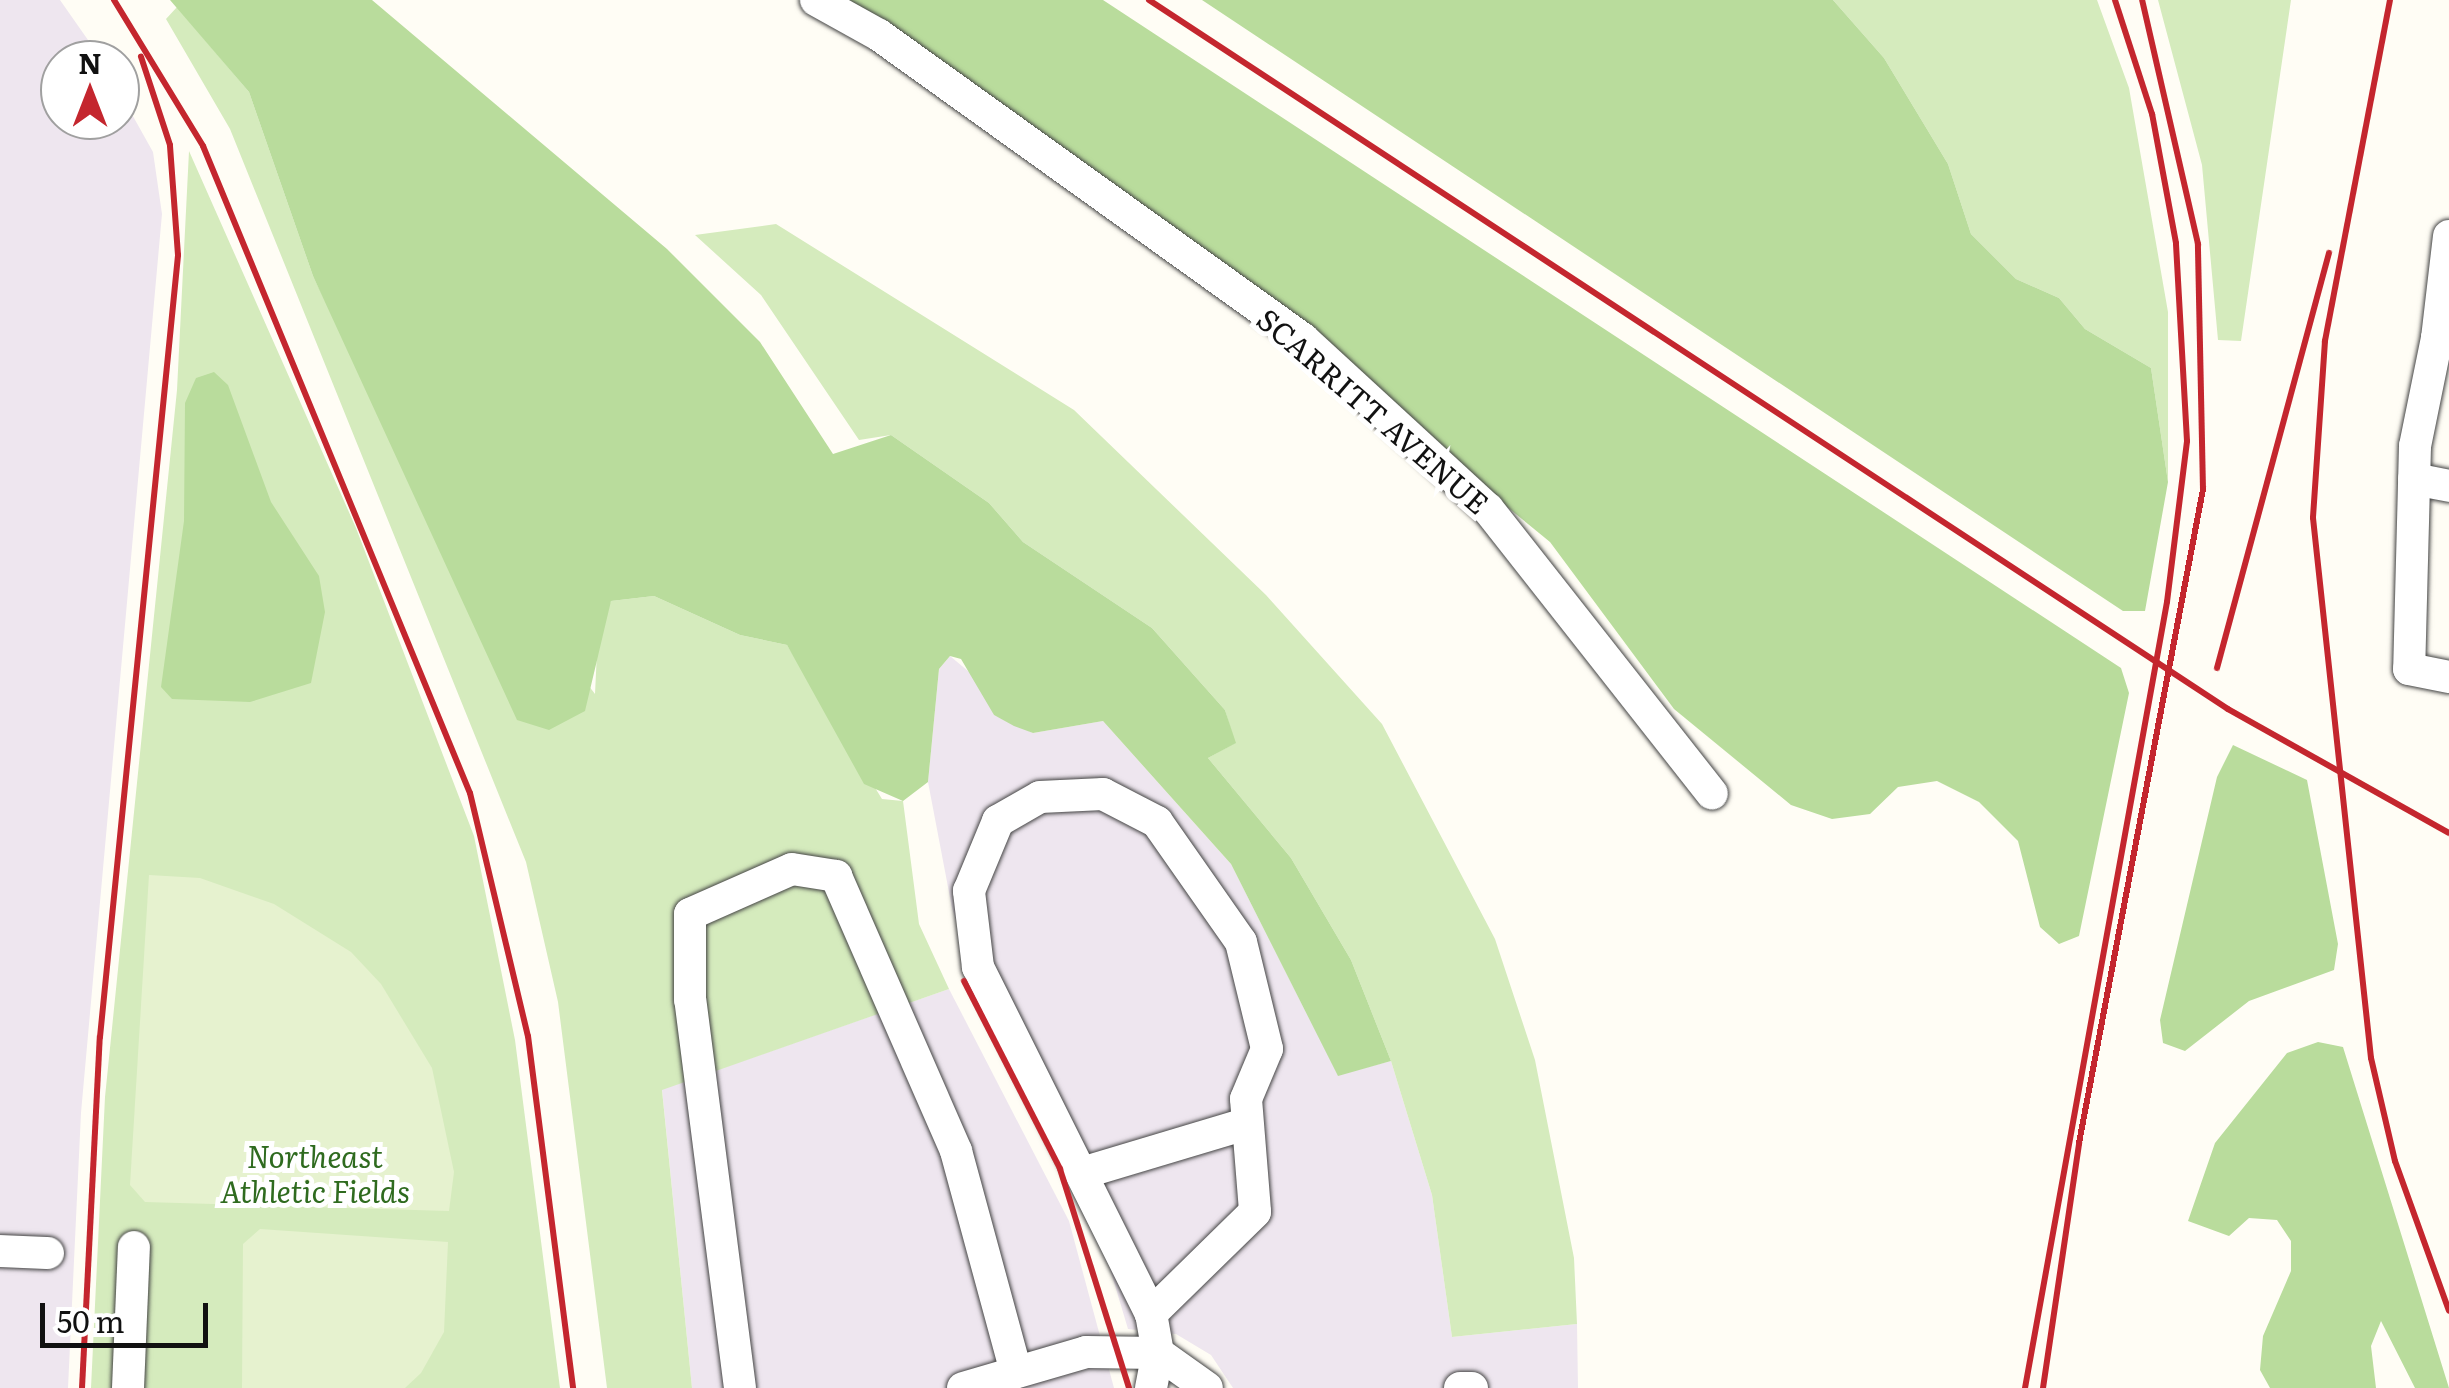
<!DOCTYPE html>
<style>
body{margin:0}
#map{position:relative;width:2449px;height:1388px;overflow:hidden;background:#fffdf5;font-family:Literata,serif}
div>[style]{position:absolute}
.industrial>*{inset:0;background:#eee6ef}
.green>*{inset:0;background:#d5ebbd}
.forest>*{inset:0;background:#b9dc9c}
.pitch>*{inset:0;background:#e6f2cf}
.roads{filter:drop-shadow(0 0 2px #444) drop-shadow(0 0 2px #444)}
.minor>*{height:32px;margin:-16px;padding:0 16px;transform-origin:16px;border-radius:16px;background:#fff}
.rail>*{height:6px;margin:-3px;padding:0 3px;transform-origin:3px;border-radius:3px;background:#c4262e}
span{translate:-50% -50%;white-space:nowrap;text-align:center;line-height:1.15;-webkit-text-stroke:10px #fff;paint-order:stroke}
.street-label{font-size:30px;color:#111}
.park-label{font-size:30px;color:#2f6b1f;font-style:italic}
.north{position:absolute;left:40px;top:40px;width:100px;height:100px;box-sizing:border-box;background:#fff;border:2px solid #a0a0a0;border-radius:50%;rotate:0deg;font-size:28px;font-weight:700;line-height:40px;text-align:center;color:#111}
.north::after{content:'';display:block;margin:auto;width:35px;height:45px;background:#c4262e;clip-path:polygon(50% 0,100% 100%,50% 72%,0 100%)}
.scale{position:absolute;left:40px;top:1303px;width:168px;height:45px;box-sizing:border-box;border:5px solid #111;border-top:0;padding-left:12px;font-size:30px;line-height:35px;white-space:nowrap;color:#111;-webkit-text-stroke:8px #fff;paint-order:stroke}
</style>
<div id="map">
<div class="industrial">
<i style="clip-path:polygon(0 0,60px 0,102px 60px,60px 60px,60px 120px,120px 120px,120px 93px,153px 152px,162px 214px,81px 1113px,68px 1388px,0 1388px)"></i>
<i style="clip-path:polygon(950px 656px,980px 681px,994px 715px,1033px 733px,1103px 721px,1231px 864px,1338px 1075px,1391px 1061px,1432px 1195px,1452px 1337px,1577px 1324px,1578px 1388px,1233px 1388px,1211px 1355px,1176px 1334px,1128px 1329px,1091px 1205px,974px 974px,952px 908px,928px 782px,939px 669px)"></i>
<i style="clip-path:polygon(949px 989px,1069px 1221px,1114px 1388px,692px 1388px,662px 1089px)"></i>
</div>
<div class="green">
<i style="clip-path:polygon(1833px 0,2097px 0,2129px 88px,2168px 312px,2168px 482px,2151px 368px,2085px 329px,2059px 298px,2016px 279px,1971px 234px,1948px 164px,1884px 58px)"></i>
<i style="clip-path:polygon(2158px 0,2291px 0,2241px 341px,2218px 340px,2202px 165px)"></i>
<i style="clip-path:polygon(177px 7px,249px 92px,313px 276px,380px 413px,595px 694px,598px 630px,611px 601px,654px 596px,740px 635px,787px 645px,882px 799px,903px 801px,919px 924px,949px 989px,662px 1090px,692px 1388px,607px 1388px,558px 1002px,526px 862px,230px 129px,166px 19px)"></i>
<i style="clip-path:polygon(189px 151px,356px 528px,474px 836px,515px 1040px,560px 1388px,91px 1388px,105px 1097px,177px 390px)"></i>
<i style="clip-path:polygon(776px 224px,1074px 410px,1266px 595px,1382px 724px,1495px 939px,1535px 1060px,1574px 1258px,1577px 1324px,1452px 1337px,1432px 1195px,1391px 1061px,1351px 960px,1291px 858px,1208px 758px,1235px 743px,1225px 710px,1152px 628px,1023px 542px,989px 503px,891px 435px,859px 440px,761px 295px,695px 235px)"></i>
</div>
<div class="forest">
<i style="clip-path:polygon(170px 0,372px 0,667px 249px,760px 342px,833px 454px,891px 435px,989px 503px,1023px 542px,1152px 628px,1225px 710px,1236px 743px,1208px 758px,1291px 858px,1351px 960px,1391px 1061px,1338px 1076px,1231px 864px,1103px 721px,1033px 733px,1014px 726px,994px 715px,961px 659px,950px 656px,939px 669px,928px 782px,903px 801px,864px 784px,787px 645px,740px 635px,654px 596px,611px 601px,585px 711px,549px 730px,517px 720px,313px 276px,249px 92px)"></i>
<i style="clip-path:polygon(801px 0,1103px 0,2121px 668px,2129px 693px,2079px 936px,2059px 944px,2040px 927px,2018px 841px,1979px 802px,1937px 781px,1898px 787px,1870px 814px,1832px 819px,1791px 805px,1674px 709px,1550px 542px,1280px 321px)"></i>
<i style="clip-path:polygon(1202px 0,1833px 0,1884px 58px,1948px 164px,1971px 234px,2016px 279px,2059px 298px,2085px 329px,2151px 368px,2168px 482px,2145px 611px,2123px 611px)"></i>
<i style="clip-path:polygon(214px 372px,228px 385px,271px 502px,319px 576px,325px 612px,311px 683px,250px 702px,172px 699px,161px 687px,184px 521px,185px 403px,196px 378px)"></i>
<i style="clip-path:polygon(2233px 745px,2307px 780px,2338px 944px,2334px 970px,2249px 1001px,2185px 1051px,2163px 1043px,2160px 1020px,2217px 777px)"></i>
<i style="clip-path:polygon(2318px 1042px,2343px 1047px,2449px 1388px,2415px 1388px,2381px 1321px,2371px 1346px,2376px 1388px,2270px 1388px,2260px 1370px,2263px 1336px,2291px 1271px,2291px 1241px,2277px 1220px,2249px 1218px,2229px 1236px,2188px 1221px,2215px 1143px,2287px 1053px)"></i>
</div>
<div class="pitch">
<i style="clip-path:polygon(149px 875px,200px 878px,274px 904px,351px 952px,381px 984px,432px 1068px,454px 1172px,449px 1211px,145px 1202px,130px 1185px)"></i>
<i style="clip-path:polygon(260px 1229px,448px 1242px,444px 1332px,421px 1373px,405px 1388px,242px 1388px,243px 1244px)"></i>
</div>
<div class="roads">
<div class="minor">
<i style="left:816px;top:0;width:72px;rotate:29.1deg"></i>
<i style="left:879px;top:35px;width:522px;rotate:35.64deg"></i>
<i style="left:1303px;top:339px;width:251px;rotate:42.6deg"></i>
<i style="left:1488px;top:509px;width:362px;rotate:51.8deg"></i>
<i style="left:2449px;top:236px;width:103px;rotate:96.7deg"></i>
<i style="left:2437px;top:338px;width:12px;rotate:9deg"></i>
<i style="left:2437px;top:338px;width:110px;rotate:101.5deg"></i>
<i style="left:2415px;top:446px;width:223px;rotate:91.5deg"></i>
<i style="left:2409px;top:669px;width:41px;rotate:11.3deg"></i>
<i style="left:2414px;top:479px;width:36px;rotate:11deg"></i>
<i style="left:1082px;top:1173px;width:170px;rotate:-16.7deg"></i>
<i style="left:0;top:1251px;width:48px;rotate:2.4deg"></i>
<i style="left:128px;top:1388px;width:141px;rotate:-87.6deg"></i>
<i style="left:740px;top:1388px;width:391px;rotate:-97.3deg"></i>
<i style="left:690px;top:1000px;width:86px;rotate:-90deg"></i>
<i style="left:690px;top:914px;width:111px;rotate:-23.8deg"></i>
<i style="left:792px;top:869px;width:45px;rotate:9deg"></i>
<i style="left:836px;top:876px;width:300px;rotate:66.4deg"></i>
<i style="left:956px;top:1151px;width:229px;rotate:74.8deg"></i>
<i style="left:963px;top:1388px;width:128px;rotate:-16.3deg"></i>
<i style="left:1086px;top:1352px;width:72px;rotate:0.8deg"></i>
<i style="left:1158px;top:1353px;width:40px;rotate:-100deg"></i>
<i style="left:1151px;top:1314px;width:388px;rotate:-116.5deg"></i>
<i style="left:978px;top:967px;width:77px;rotate:-96.8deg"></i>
<i style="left:969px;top:891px;width:76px;rotate:-67.5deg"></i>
<i style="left:998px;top:821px;width:48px;rotate:-29.7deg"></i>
<i style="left:1040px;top:797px;width:63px;rotate:-2.7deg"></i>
<i style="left:1103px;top:794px;width:61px;rotate:27.4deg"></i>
<i style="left:1157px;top:822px;width:146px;rotate:55deg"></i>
<i style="left:1241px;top:942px;width:110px;rotate:76.3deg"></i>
<i style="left:1267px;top:1049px;width:54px;rotate:112.8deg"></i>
<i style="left:1246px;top:1099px;width:113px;rotate:85.4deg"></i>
<i style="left:1255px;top:1212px;width:146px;rotate:135.6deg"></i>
<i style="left:1151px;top:1388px;width:36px;rotate:-79deg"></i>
<i style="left:1158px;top:1353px;width:60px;rotate:35.5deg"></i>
<i style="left:1460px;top:1388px;width:12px"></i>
</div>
</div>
<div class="rail">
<i style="left:114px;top:0;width:171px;rotate:58.6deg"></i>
<i style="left:203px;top:146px;width:700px;rotate:67.58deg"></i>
<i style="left:470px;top:793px;width:250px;rotate:76.6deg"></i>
<i style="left:528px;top:1036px;width:355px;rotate:82.7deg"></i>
<i style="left:1149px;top:0;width:1291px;rotate:33.31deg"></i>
<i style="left:2228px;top:709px;width:253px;rotate:29.3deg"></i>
<i style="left:2390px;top:0;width:347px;rotate:100.8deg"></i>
<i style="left:2325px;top:341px;width:177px;rotate:93.9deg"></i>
<i style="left:2313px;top:518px;width:543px;rotate:83.87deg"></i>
<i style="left:2371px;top:1058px;width:106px;rotate:76.9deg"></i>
<i style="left:2395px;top:1161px;width:159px;rotate:70.2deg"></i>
<i style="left:2217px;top:668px;width:430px;rotate:-74.9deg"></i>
<i style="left:964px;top:981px;width:211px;rotate:62.9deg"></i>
<i style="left:1060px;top:1169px;width:230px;rotate:72.5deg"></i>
<i style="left:82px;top:1388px;width:351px;rotate:-87.1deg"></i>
<i style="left:100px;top:1037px;width:786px;rotate:-84.3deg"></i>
<i style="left:178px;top:255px;width:110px;rotate:-94.2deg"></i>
<i style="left:170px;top:145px;width:93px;rotate:-108.2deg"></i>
<i style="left:2025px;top:1388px;width:799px;rotate:-79.76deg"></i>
<i style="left:2167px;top:602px;width:162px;rotate:-82.9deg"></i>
<i style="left:2187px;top:441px;width:198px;rotate:-93.2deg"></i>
<i style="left:2176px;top:243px;width:131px;rotate:-100.5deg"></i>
<i style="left:2152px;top:114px;width:120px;rotate:-108deg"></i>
<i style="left:2043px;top:1388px;width:248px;rotate:-81.6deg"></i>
<i style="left:2079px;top:1143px;width:666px;rotate:-79.26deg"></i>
<i style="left:2203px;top:489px;width:245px;rotate:-91.2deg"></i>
<i style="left:2198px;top:244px;width:250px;rotate:-102.9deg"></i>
</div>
<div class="street-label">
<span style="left:1374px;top:410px;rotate:41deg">SCARRITT AVENUE</span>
</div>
<div class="park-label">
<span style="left:315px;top:1172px">Northeast<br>Athletic Fields</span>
</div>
<div class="north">N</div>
<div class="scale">50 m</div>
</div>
